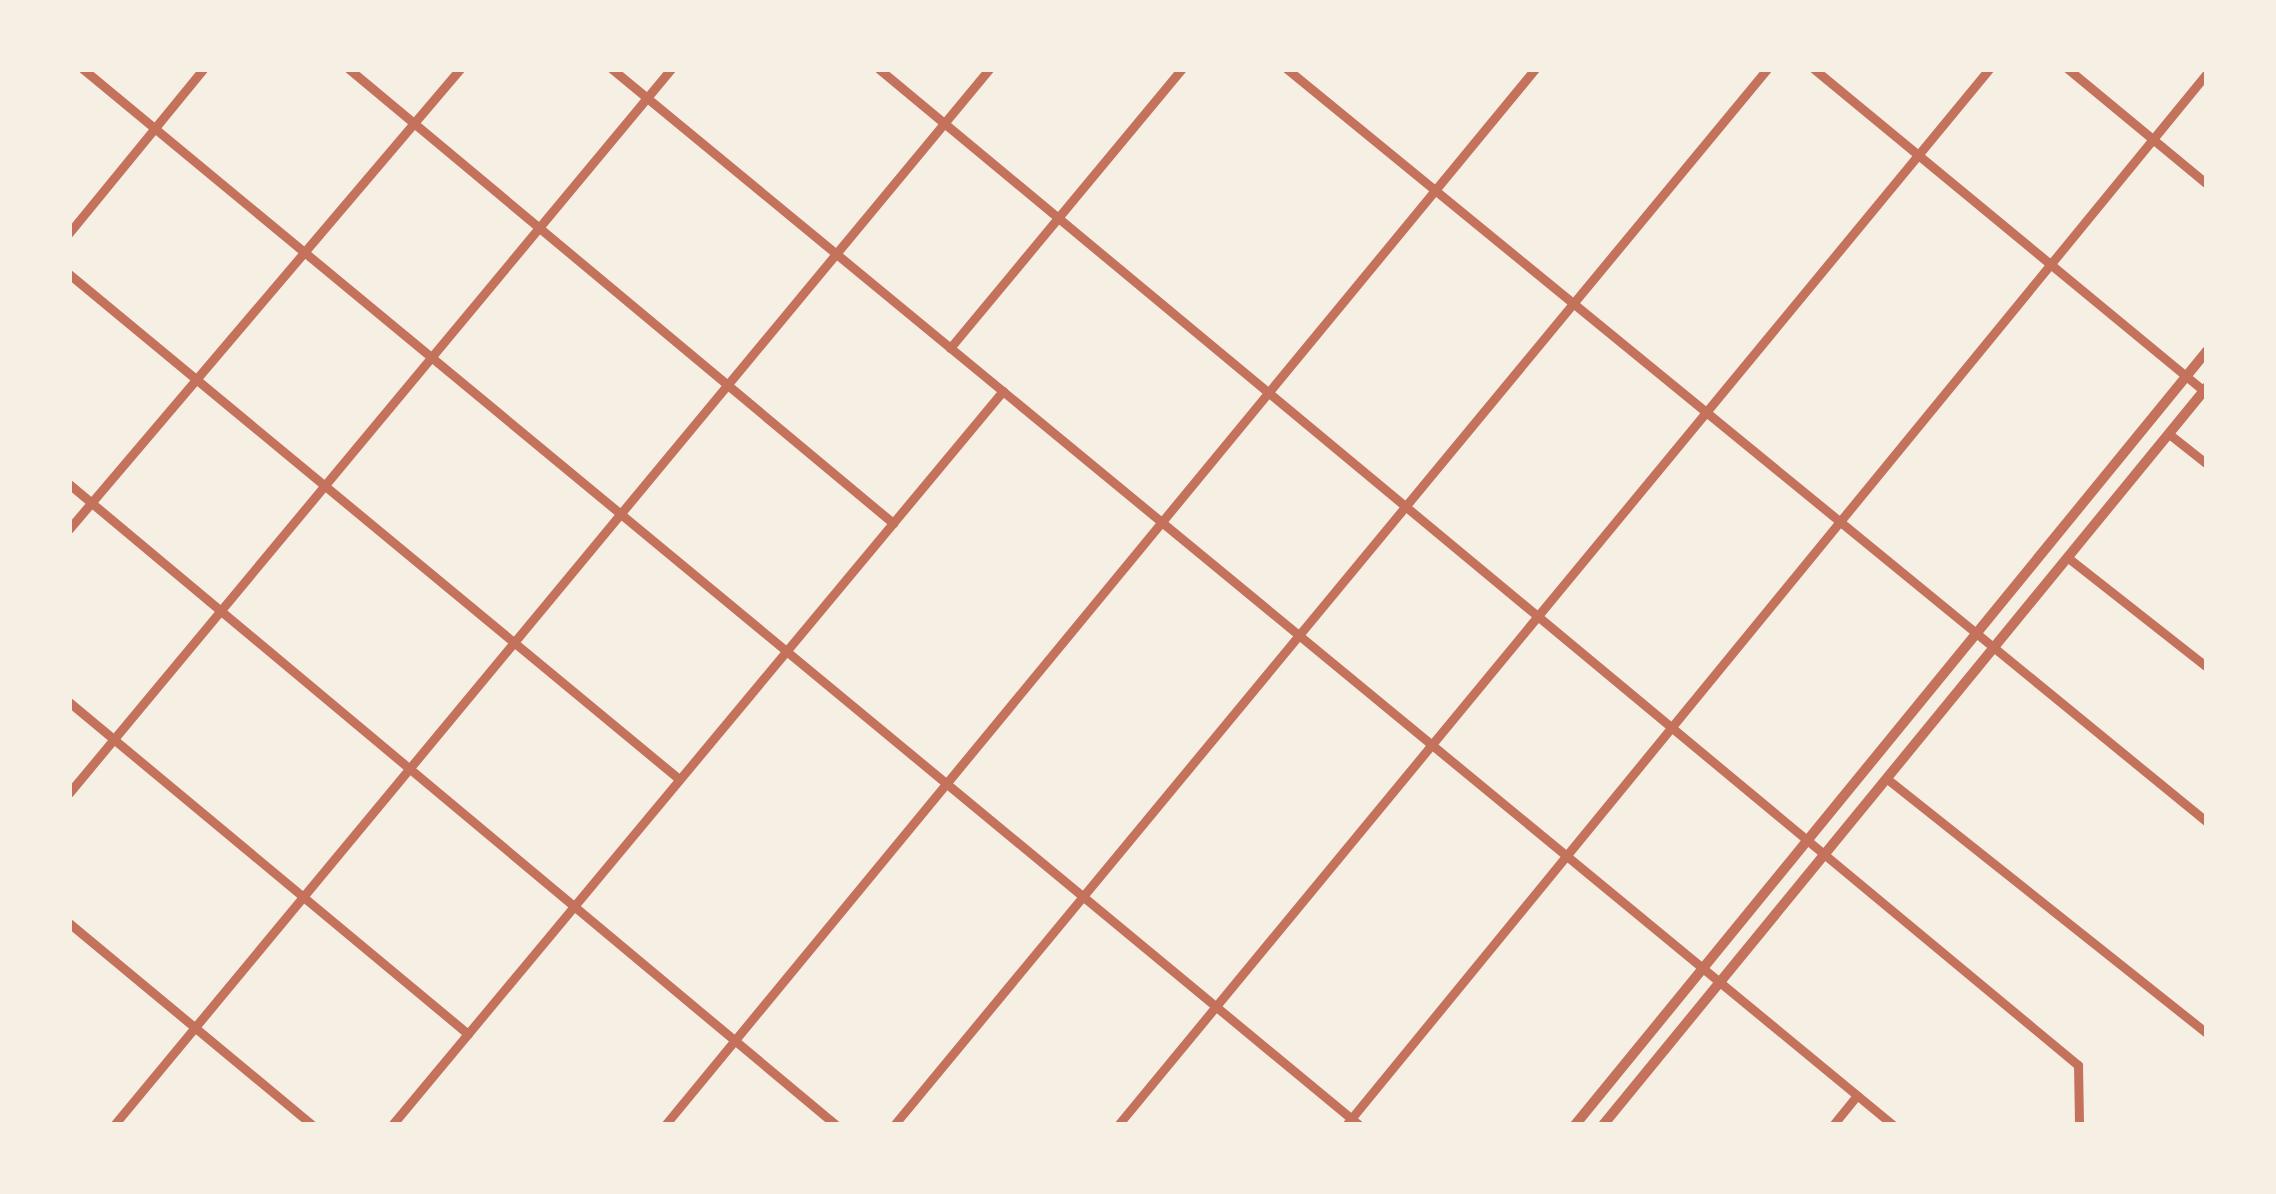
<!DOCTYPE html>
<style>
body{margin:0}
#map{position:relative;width:2276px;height:1194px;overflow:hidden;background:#f6efe4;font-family:"Noto Sans",sans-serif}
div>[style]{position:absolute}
.minor>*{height:9px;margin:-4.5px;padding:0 4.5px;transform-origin:4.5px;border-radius:4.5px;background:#c5725c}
.tertiary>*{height:10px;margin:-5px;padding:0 5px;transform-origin:5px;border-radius:5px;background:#c5725c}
span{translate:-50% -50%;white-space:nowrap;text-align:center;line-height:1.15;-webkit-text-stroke:12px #f6efe4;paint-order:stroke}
.frame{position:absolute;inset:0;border:72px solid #f6efe4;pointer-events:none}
</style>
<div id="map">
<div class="minor">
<i style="left:83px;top:69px;width:1656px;rotate:39.61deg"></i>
<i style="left:349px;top:69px;width:709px;rotate:39.85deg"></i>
<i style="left:612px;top:69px;width:1660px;rotate:39.5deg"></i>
<i style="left:879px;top:69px;width:1559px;rotate:39.72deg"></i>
<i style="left:2078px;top:1065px;width:60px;rotate:89deg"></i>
<i style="left:1287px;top:69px;width:1189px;rotate:39.3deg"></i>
<i style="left:1814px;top:69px;width:506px;rotate:39.54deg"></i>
<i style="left:2068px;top:69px;width:180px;rotate:39.6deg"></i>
<i style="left:69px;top:233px;width:212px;rotate:-50.7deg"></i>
<i style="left:69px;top:274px;width:792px;rotate:39.62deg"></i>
<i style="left:950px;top:348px;width:363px;rotate:-50.3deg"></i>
<i style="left:2169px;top:434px;width:48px;rotate:38.3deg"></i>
<i style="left:69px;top:484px;width:1000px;rotate:39.89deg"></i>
<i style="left:69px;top:529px;width:604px;rotate:-49.64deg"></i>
<i style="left:2067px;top:557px;width:178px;rotate:38.2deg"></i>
<i style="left:69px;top:702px;width:519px;rotate:39.76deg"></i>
<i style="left:1886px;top:778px;width:410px;rotate:38.5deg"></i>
<i style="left:69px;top:793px;width:942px;rotate:-50.26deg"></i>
<i style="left:69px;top:923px;width:316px;rotate:39.7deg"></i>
<i style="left:114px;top:1125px;width:1371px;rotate:-50.35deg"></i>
<i style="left:392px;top:1125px;width:955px;rotate:-50.23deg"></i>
<i style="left:665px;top:1125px;width:1368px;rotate:-50.52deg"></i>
<i style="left:894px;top:1125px;width:1370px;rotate:-50.42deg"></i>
<i style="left:1118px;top:1125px;width:1369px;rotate:-50.48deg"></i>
<i style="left:1346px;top:1125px;width:1359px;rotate:-50.7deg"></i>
<i style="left:1833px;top:1125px;width:38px;rotate:-51deg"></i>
</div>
<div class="tertiary">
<i style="left:1575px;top:1125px;width:999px;rotate:-50.77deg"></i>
<i style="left:1603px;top:1125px;width:954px;rotate:-50.7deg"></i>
</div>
<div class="frame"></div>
</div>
